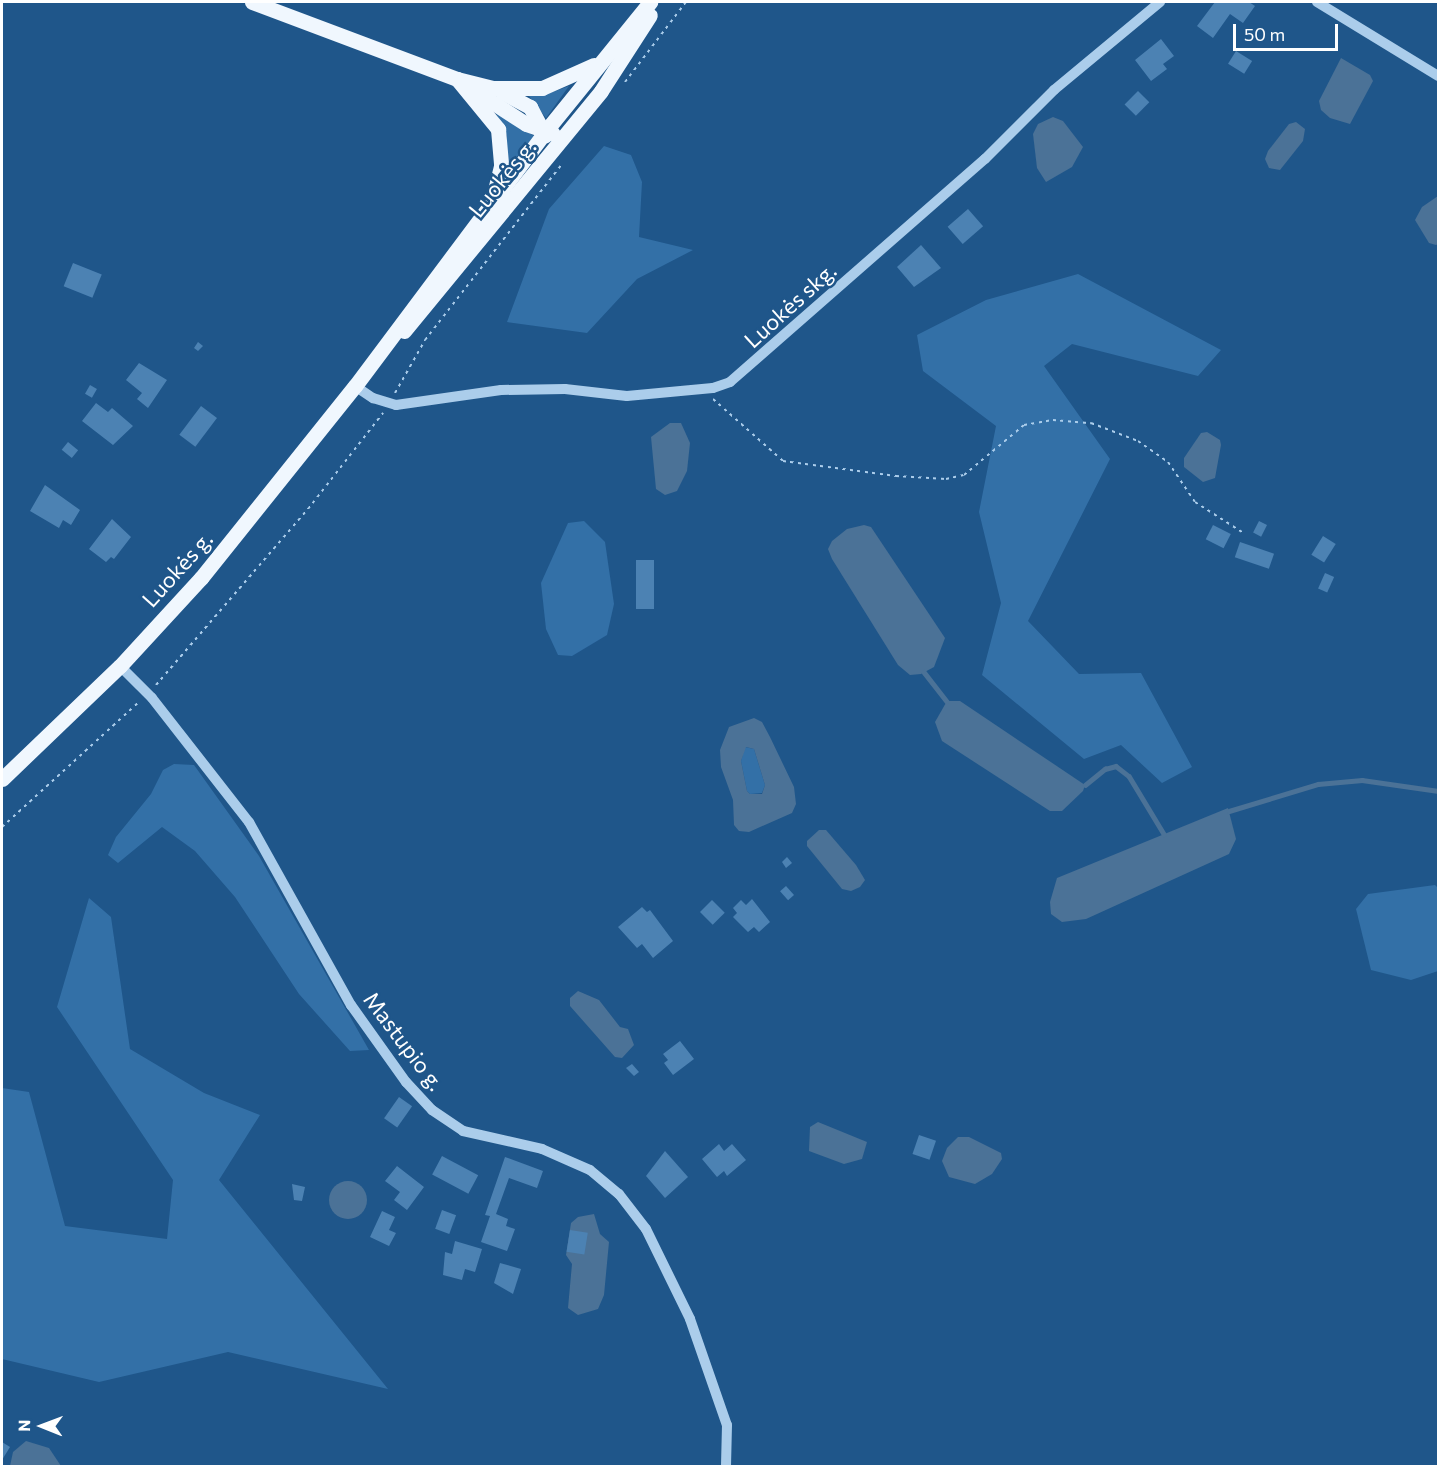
<!DOCTYPE html>
<meta charset="utf-8">
<style>
body{margin:0}
#map{position:relative;width:1440px;height:1468px;overflow:hidden;background:#1f568a;font-family:Commissioner,sans-serif}
div>[style]{position:absolute}
.green>*{inset:0;background:#3370a7}
.water>*{inset:0;background:#4b7297}
.round{border-radius:50%}
.stream>*{height:4.5px;margin:-2.25px;padding:0 2.25px;transform-origin:2.25px;border-radius:2.25px;background:#4b7297}
.building>*{inset:0;background:#4c82b3;transform-origin:0 0}
.path>*{height:2px;margin-top:-1px;transform-origin:0;background:repeating-linear-gradient(90deg,#abcdeb 0 3px,transparent 0 7.5px)}
.minor>*{height:10px;margin:-5px;padding:0 5px;transform-origin:5px;border-radius:5px;background:#abcdeb}
.major>*{height:15px;margin:-7.5px;padding:0 7.5px;transform-origin:7.5px;border-radius:7.5px;background:#f0f7fe}
span{translate:-50% -50%;white-space:nowrap;text-align:center;line-height:1.15;-webkit-text-stroke:5px #1f568a;paint-order:stroke}
.street-label{font-size:22px;color:#fff}
.frame{position:absolute;inset:0;border:3px solid #fff;pointer-events:none}
.north{position:absolute;left:12px;top:1396px;width:60px;height:60px;-webkit-text-stroke:4px #1f568a;paint-order:stroke;rotate:271deg;font-size:16px;font-weight:700;line-height:24px;text-align:center;color:#fff}
.north::after{content:'';display:block;margin:auto;width:21px;height:27px;background:#fff;clip-path:polygon(50% 0,100% 100%,50% 72%,0 100%)}
.scale{position:absolute;left:1233px;top:24px;width:105px;height:27px;box-sizing:border-box;border:3px solid #fff;border-top:0;padding-left:8px;font-size:18px;line-height:21px;white-space:nowrap;color:#fff;-webkit-text-stroke:4px #1f568a;paint-order:stroke}
</style>
<div id="map">
<div class="green">
<i style="clip-path:polygon(569px 86px,546px 118px,529px 96px,553px 92px)"></i>
<i style="clip-path:polygon(496px 113px,534px 136px,507px 169px,507px 136px)"></i>
<i style="clip-path:polygon(604px 146px,631px 155px,642px 182px,639px 237px,693px 250px,637px 279px,587px 333px,507px 322px,549px 209px)"></i>
<i style="clip-path:polygon(1078px 274px,1221px 350px,1198px 376px,1072px 344px,1044px 366px,1110px 459px,1028px 621px,1079px 674px,1141px 673px,1192px 767px,1162px 783px,1121px 745px,1084px 759px,982px 675px,1001px 603px,979px 512px,996px 426px,923px 371px,917px 335px,986px 300px)"></i>
<i style="clip-path:polygon(584px 521px,605px 542px,614px 604px,607px 635px,572px 656px,558px 655px,546px 629px,541px 583px,568px 523px)"></i>
<i style="clip-path:polygon(745px 747px,754px 749px,765px 785px,762px 793px,750px 794px,747px 791px,741px 761px)"></i>
<i style="clip-path:polygon(174px 764px,194px 765px,259px 856px,369px 1050px,350px 1051px,299px 994px,235px 897px,195px 851px,162px 827px,118px 863px,108px 855px,116px 837px,151px 794px,163px 770px)"></i>
<i style="clip-path:polygon(1435px 885px,1438px 888px,1438px 971px,1411px 980px,1371px 970px,1356px 909px,1368px 894px)"></i>
<i style="clip-path:polygon(89px 898px,111px 917px,130px 1049px,204px 1093px,260px 1115px,219px 1180px,388px 1389px,228px 1352px,99px 1382px,2px 1359px,2px 1088px,29px 1092px,65px 1226px,167px 1239px,173px 1180px,57px 1007px)"></i>
</div>
<div class="water">
<i style="clip-path:polygon(1341px 58px,1370px 75px,1373px 81px,1350px 124px,1330px 118px,1321px 110px,1319px 101px)"></i>
<i style="clip-path:polygon(1053px 117px,1063px 121px,1083px 147px,1072px 167px,1046px 182px,1037px 168px,1033px 134px,1038px 124px)"></i>
<i style="clip-path:polygon(1296px 122px,1305px 129px,1303px 141px,1280px 170px,1269px 168px,1265px 159px,1268px 151px,1289px 124px)"></i>
<i style="clip-path:polygon(1438px 196px,1438px 244px,1436px 245px,1429px 243px,1415px 220px,1422px 207px)"></i>
<i style="clip-path:polygon(670px 423px,681px 423px,690px 443px,687px 471px,677px 491px,665px 495px,656px 489px,651px 437px)"></i>
<i style="clip-path:polygon(1207px 432px,1220px 440px,1221px 445px,1215px 478px,1203px 482px,1184px 467px,1184px 458px,1201px 433px)"></i>
<i style="clip-path:polygon(864px 525px,871px 527px,945px 638px,934px 667px,921px 674px,910px 675px,898px 665px,832px 559px,828px 549px,832px 541px,847px 529px)"></i>
<i style="clip-path:polygon(947px 701px,960px 701px,1085px 785px,1083px 791px,1062px 811px,1050px 811px,942px 741px,935px 722px)"></i>
<i style="clip-path:polygon(evenodd,754px 718px,762px 722px,770px 737px,794px 787px,796px 804px,792px 813px,749px 832px,739px 831px,734px 825px,733px 800px,721px 767px,720px 750px,729px 727px,754px 718px,746px 747px,754px 749px,765px 785px,762px 794px,750px 794px,747px 791px,741px 761px,746px 747px)"></i>
<i style="clip-path:polygon(1228px 808px,1236px 839px,1229px 854px,1086px 919px,1062px 922px,1051px 914px,1050px 902px,1057px 878px)"></i>
<i style="clip-path:polygon(819px 830px,826px 830px,856px 865px,865px 880px,860px 887px,851px 891px,842px 889px,807px 846px,807px 841px)"></i>
<i style="clip-path:polygon(578px 991px,599px 1000px,620px 1027px,628px 1029px,634px 1045px,622px 1058px,615px 1057px,570px 1006px,570px 998px)"></i>
<i style="clip-path:polygon(818px 1122px,867px 1142px,862px 1159px,844px 1164px,809px 1151px,810px 1127px)"></i>
<i style="clip-path:polygon(958px 1137px,969px 1137px,1001px 1153px,1002px 1159px,992px 1174px,975px 1184px,949px 1177px,942px 1161px,947px 1148px)"></i>
<i class="round" style="left:329px;top:1181px;width:38px;height:38px"></i>
<i style="clip-path:polygon(594px 1214px,600px 1234px,609px 1242px,604px 1295px,598px 1309px,578px 1315px,568px 1308px,572px 1264px,566px 1255px,571px 1223px,578px 1217px)"></i>
<i style="clip-path:polygon(26px 1441px,49px 1448px,61px 1466px,10px 1466px,13px 1452px)"></i>
</div>
<div class="stream">
<i style="left:924px;top:672px;width:37px;rotate:52deg"></i>
<i style="left:1085px;top:785px;width:26px;rotate:-39deg"></i>
<i style="left:1105px;top:769px;width:11px;rotate:-15deg"></i>
<i style="left:1116px;top:766px;width:16px;rotate:38deg"></i>
<i style="left:1129px;top:776px;width:68px;rotate:58.9deg"></i>
<i style="left:1229px;top:811px;width:93px;rotate:-16.9deg"></i>
<i style="left:1318px;top:784px;width:44px;rotate:-5.2deg"></i>
<i style="left:1362px;top:780px;width:77px;rotate:8.2deg"></i>
</div>
<div class="building">
<i style="clip-path:polygon(1215px 2px,1249px 2px,1255px 6px,1243px 23px,1230px 14px,1213px 38px,1197px 26px)"></i>
<i style="clip-path:polygon(1161px 39px,1174px 56px,1163px 64px,1167px 69px,1151px 81px,1135px 60px)"></i>
<i style="left:1236px;top:51px;width:19px;height:15px;rotate:32deg"></i>
<i style="left:1138px;top:91px;width:16px;height:19px;rotate:45deg"></i>
<i style="left:968px;top:209px;width:23px;height:27px;rotate:49deg"></i>
<i style="clip-path:polygon(921px 245px,941px 268px,914px 287px,897px 267px)"></i>
<i style="left:73px;top:263px;width:31px;height:25px;rotate:22deg"></i>
<i style="clip-path:polygon(198px 342px,203px 346px,198px 351px,194px 348px)"></i>
<i style="clip-path:polygon(139px 363px,167px 380px,148px 408px,137px 399px,142px 393px,126px 380px)"></i>
<i style="left:90px;top:385px;width:8px;height:10px;rotate:30deg"></i>
<i style="clip-path:polygon(96px 403px,108px 412px,112px 408px,133px 426px,113px 445px,82px 421px)"></i>
<i style="left:201px;top:406px;width:20px;height:36px;rotate:37deg"></i>
<i style="left:68px;top:442px;width:13px;height:10px;rotate:39deg"></i>
<i style="clip-path:polygon(45px 485px,80px 510px,71px 525px,63px 520px,59px 528px,30px 511px)"></i>
<i style="clip-path:polygon(112px 519px,131px 537px,114px 559px,111px 557px,106px 562px,89px 549px)"></i>
<i style="left:1259px;top:521px;width:9px;height:13px;rotate:27deg"></i>
<i style="left:1213px;top:525px;width:20px;height:16px;rotate:27deg"></i>
<i style="left:1323px;top:536px;width:15px;height:22px;rotate:32deg"></i>
<i style="left:1240px;top:542px;width:36px;height:16px;rotate:19deg"></i>
<i style="left:636px;top:560px;width:18px;height:49px"></i>
<i style="left:1325px;top:573px;width:10px;height:17px;rotate:24deg"></i>
<i style="clip-path:polygon(787px 857px,792px 863px,786px 868px,782px 862px)"></i>
<i style="left:786px;top:886px;width:12px;height:8px;rotate:48deg"></i>
<i style="clip-path:polygon(752px 899px,770px 922px,759px 932px,754px 927px,748px 932px,733px 917px,737px 913px,733px 908px,741px 900px,746px 905px)"></i>
<i style="left:712px;top:900px;width:18px;height:17px;rotate:45deg"></i>
<i style="clip-path:polygon(642px 907px,647px 912px,650px 910px,673px 941px,653px 958px,642px 944px,637px 948px,618px 927px)"></i>
<i style="clip-path:polygon(680px 1041px,694px 1059px,673px 1075px,664px 1063px,668px 1060px,663px 1054px)"></i>
<i style="clip-path:polygon(632px 1064px,639px 1072px,634px 1076px,626px 1068px)"></i>
<i style="left:399px;top:1097px;width:16px;height:26px;rotate:35deg"></i>
<i style="left:919px;top:1135px;width:18px;height:20px;rotate:19deg"></i>
<i style="clip-path:polygon(719px 1144px,724px 1151px,732px 1144px,746px 1160px,727px 1176px,724px 1171px,717px 1177px,702px 1159px)"></i>
<i style="clip-path:polygon(665px 1151px,688px 1177px,665px 1198px,646px 1176px)"></i>
<i style="left:442px;top:1156px;width:41px;height:21px;rotate:28deg"></i>
<i style="clip-path:polygon(505px 1157px,543px 1171px,537px 1188px,509px 1178px,496px 1214px,508px 1219px,506px 1226px,515px 1229px,507px 1251px,481px 1242px,490px 1216px,485px 1215px)"></i>
<i style="clip-path:polygon(397px 1166px,424px 1187px,407px 1210px,394px 1200px,400px 1192px,385px 1181px)"></i>
<i style="clip-path:polygon(292px 1184px,305px 1187px,302px 1201px,294px 1200px)"></i>
<i style="left:442px;top:1210px;width:15px;height:20px;rotate:20deg"></i>
<i style="clip-path:polygon(382px 1211px,395px 1217px,389px 1230px,396px 1233px,389px 1246px,370px 1237px)"></i>
<i style="left:570px;top:1230px;width:18px;height:22px;rotate:9deg"></i>
<i style="clip-path:polygon(455px 1241px,482px 1249px,475px 1272px,465px 1269px,462px 1280px,443px 1275px,445px 1252px,452px 1254px)"></i>
<i style="clip-path:polygon(500px 1263px,521px 1269px,513px 1294px,494px 1283px)"></i>
<i style="clip-path:polygon(2px 1442px,10px 1447px,2px 1460px)"></i>
</div>
<div class="path">
<i style="left:625px;top:82px;width:101px;rotate:-52.7deg"></i>
<i style="left:395px;top:393px;width:61px;rotate:-60.5deg"></i>
<i style="left:425px;top:340px;width:222px;rotate:-52.1deg"></i>
<i style="left:713px;top:399px;width:94px;rotate:41.5deg"></i>
<i style="left:783px;top:461px;width:114px;rotate:7.6deg"></i>
<i style="left:896px;top:476px;width:50px;rotate:3.4deg"></i>
<i style="left:946px;top:479px;width:18px;rotate:-13deg"></i>
<i style="left:964px;top:475px;width:78px;rotate:-39.8deg"></i>
<i style="left:1024px;top:425px;width:29px;rotate:-10deg"></i>
<i style="left:1053px;top:420px;width:38px;rotate:5deg"></i>
<i style="left:1091px;top:423px;width:50px;rotate:21deg"></i>
<i style="left:1138px;top:441px;width:37px;rotate:35deg"></i>
<i style="left:1168px;top:462px;width:48px;rotate:56deg"></i>
<i style="left:1195px;top:502px;width:56px;rotate:32.6deg"></i>
<i style="left:156px;top:685px;width:233px;rotate:-49.2deg"></i>
<i style="left:308px;top:509px;width:122px;rotate:-52deg"></i>
<i style="left:2px;top:827px;width:185px;rotate:-42.4deg"></i>
</div>
<div class="minor">
<i style="left:1317px;top:2px;width:142px;rotate:31.4deg"></i>
<i style="left:355px;top:386px;width:22px;rotate:34deg"></i>
<i style="left:373px;top:398px;width:24px;rotate:17deg"></i>
<i style="left:396px;top:405px;width:106px;rotate:-8.1deg"></i>
<i style="left:501px;top:390px;width:64px;rotate:-0.9deg"></i>
<i style="left:565px;top:389px;width:62px;rotate:6.4deg"></i>
<i style="left:627px;top:396px;width:86px;rotate:-5.3deg"></i>
<i style="left:713px;top:388px;width:18px;rotate:-19deg"></i>
<i style="left:730px;top:382px;width:339px;rotate:-41.2deg"></i>
<i style="left:985px;top:159px;width:98px;rotate:-45deg"></i>
<i style="left:1054px;top:90px;width:138px;rotate:-39.7deg"></i>
<i style="left:120px;top:666px;width:45px;rotate:45deg"></i>
<i style="left:152px;top:698px;width:157px;rotate:52deg"></i>
<i style="left:249px;top:822px;width:210px;rotate:60.9deg"></i>
<i style="left:351px;top:1005px;width:95px;rotate:54.5deg"></i>
<i style="left:406px;top:1082px;width:38px;rotate:47deg"></i>
<i style="left:432px;top:1110px;width:37px;rotate:34deg"></i>
<i style="left:463px;top:1131px;width:81px;rotate:12.8deg"></i>
<i style="left:542px;top:1149px;width:52px;rotate:23.6deg"></i>
<i style="left:590px;top:1170px;width:38px;rotate:40deg"></i>
<i style="left:619px;top:1194px;width:44px;rotate:52.4deg"></i>
<i style="left:646px;top:1229px;width:100px;rotate:63.9deg"></i>
<i style="left:690px;top:1319px;width:112px;rotate:70.8deg"></i>
<i style="left:727px;top:1425px;width:41px;rotate:91.4deg"></i>
</div>
<div class="major">
<i style="left:252px;top:2px;width:219px;rotate:20.6deg"></i>
<i style="left:457px;top:79px;width:38px;rotate:14deg"></i>
<i style="left:494px;top:88px;width:48px"></i>
<i style="left:542px;top:88px;width:57px;rotate:-23.9deg"></i>
<i style="left:457px;top:79px;width:65px;rotate:50.6deg"></i>
<i style="left:498px;top:129px;width:37px;rotate:85deg"></i>
<i style="left:501px;top:166px;width:30px;rotate:104deg"></i>
<i style="left:472px;top:89px;width:64px;rotate:32.9deg"></i>
<i style="left:526px;top:124px;width:28px;rotate:19deg"></i>
<i style="left:502px;top:92px;width:32px;rotate:28deg"></i>
<i style="left:530px;top:107px;width:32px;rotate:62deg"></i>
<i style="left:404px;top:331px;width:310px;rotate:-50.6deg"></i>
<i style="left:601px;top:91px;width:90px;rotate:-57.2deg"></i>
<i style="left:2px;top:779px;width:163px;rotate:-43.8deg"></i>
<i style="left:120px;top:666px;width:120px;rotate:-47.4deg"></i>
<i style="left:201px;top:578px;width:246px;rotate:-51.3deg"></i>
<i style="left:355px;top:386px;width:316px;rotate:-53.2deg"></i>
<i style="left:544px;top:133px;width:169px;rotate:-51deg"></i>
</div>
<div class="street-label">
<span style="left:502px;top:178px;rotate:-51deg">Luokės g.</span>
<span style="left:790px;top:305px;rotate:-42deg">Luokės skg.</span>
<span style="left:177px;top:569px;rotate:-48deg">Luokės g.</span>
<span style="left:404px;top:1041px;rotate:53deg">Mastupio g.</span>
</div>
<div class="frame"></div>
<div class="north">N</div>
<div class="scale">50 m</div>
</div>
